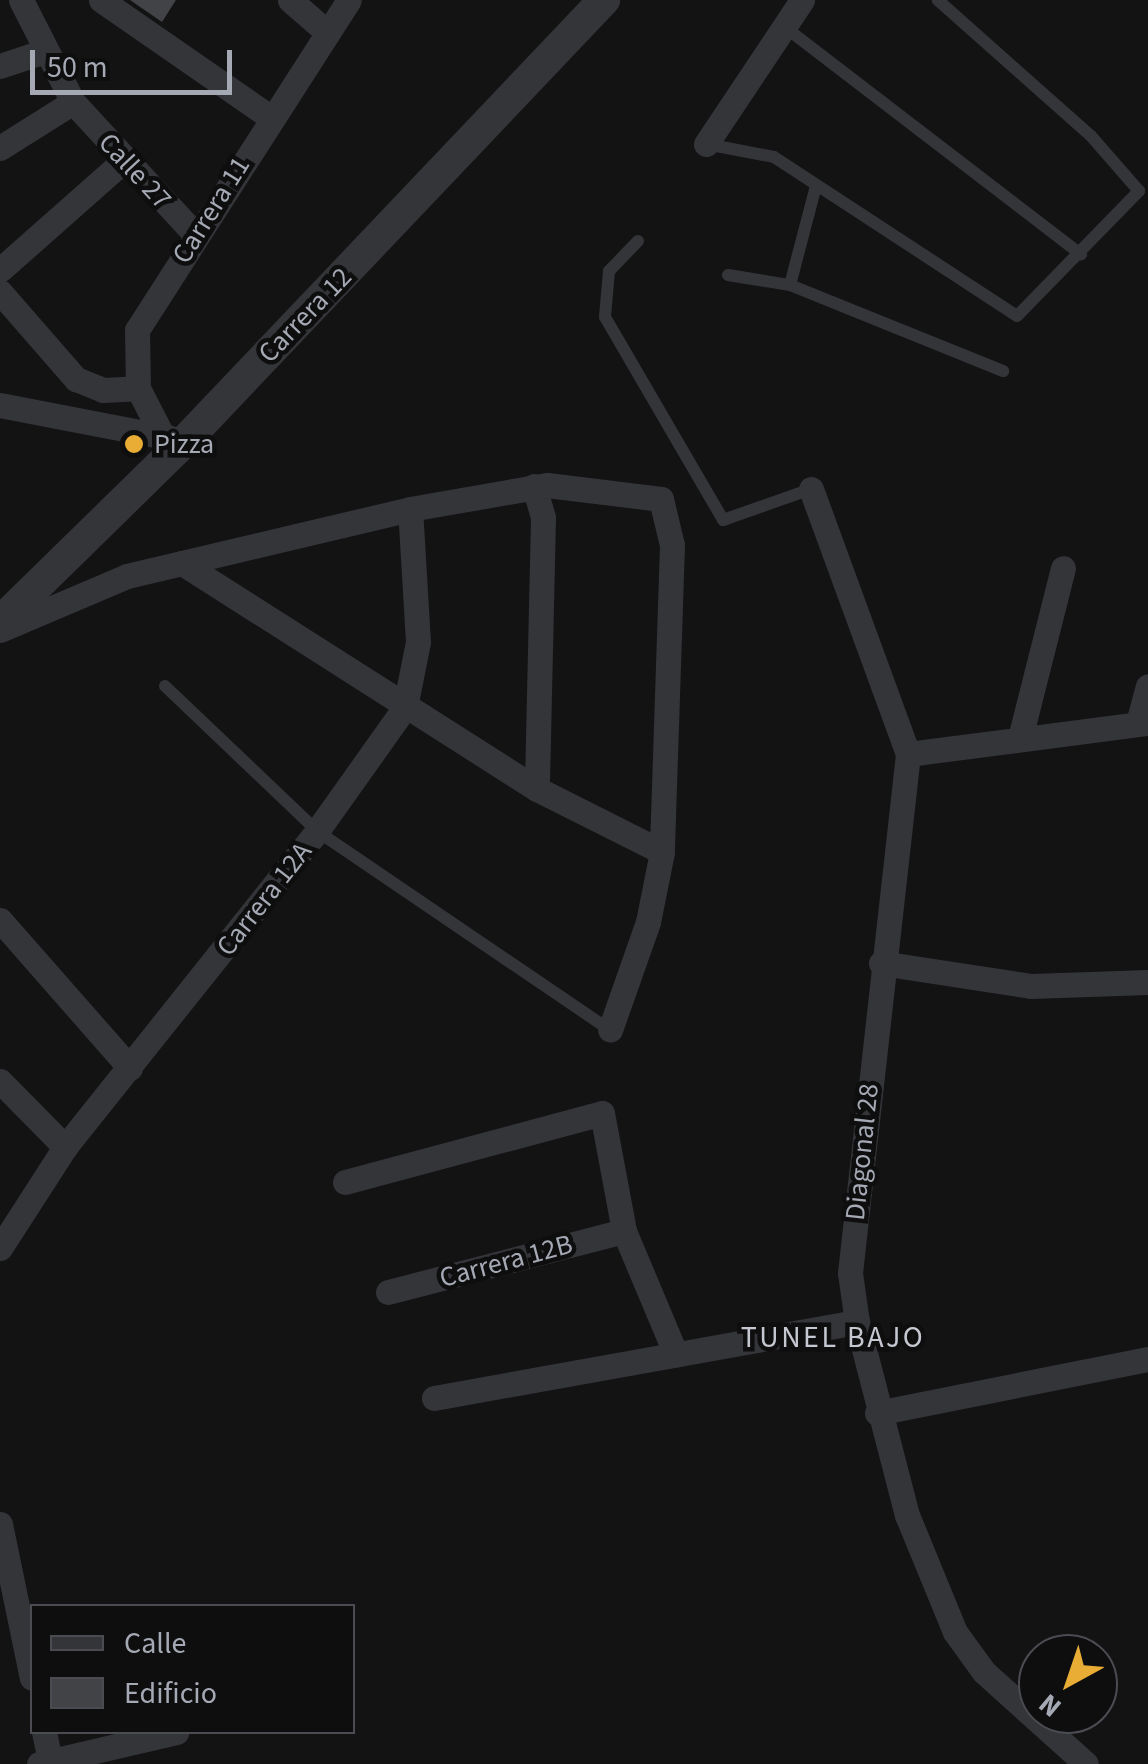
<!DOCTYPE html>
<style>
body{margin:0}
#map{position:relative;width:1148px;height:1764px;overflow:hidden;background:#131314;font-family:"Source Sans 3",sans-serif}
div>[style]{position:absolute}
.building>*{inset:0;background:#424347}
.service>*{height:12px;margin:-6px;padding:0 6px;transform-origin:6px;border-radius:6px;background:#343539}
.minor>*{height:25px;margin:-12.5px;padding:0 12.5px;transform-origin:12.5px;border-radius:12.5px;background:#343539}
.tertiary>*{height:32px;margin:-16px;padding:0 16px;transform-origin:16px;border-radius:16px;background:#343539}
.dots>*{width:28px;height:28px;translate:-50% -50%;box-sizing:border-box;border:5px solid #0e0e0f;border-radius:50%}
span{translate:-50% -50%;white-space:nowrap;text-align:center;line-height:1.15;-webkit-text-stroke:9px #0e0e0f;paint-order:stroke}
.street-label{font-size:28px;color:#a5a9b4}
.poi-label{font-size:28px;color:#a5a9b4}
.left{translate:0 -50%;text-align:left}
.neighbourhood-label{font-size:30px;color:#c5c8d0;letter-spacing:2.5px}
.legend{position:absolute;left:30px;top:1604px;width:325px;height:130px;box-sizing:border-box;background:#0e0e0f;border:2px solid #4a4c51;margin:0;padding:12px 18px;list-style:none;font-size:30px;color:#a5a9b4}
.legend li{display:flex;align-items:center;gap:20px;height:50px}
.legend b{width:50px;border:2px solid #4a4c51}
.north{position:absolute;left:1018px;top:1634px;width:100px;height:100px;box-sizing:border-box;background:#0e0e0f;border:2px solid #4a4c51;border-radius:50%;rotate:220deg;font-size:28px;font-weight:700;line-height:40px;text-align:center;color:#a5a9b4}
.north::after{content:'';display:block;margin:auto;width:35px;height:45px;background:#e9ad35;clip-path:polygon(50% 0,100% 100%,50% 72%,0 100%)}
.scale{position:absolute;left:30px;top:50px;width:202px;height:45px;box-sizing:border-box;border:5px solid #a5a9b4;border-top:0;padding-left:12px;font-size:30px;line-height:35px;white-space:nowrap;color:#a5a9b4;-webkit-text-stroke:8px #0e0e0f;paint-order:stroke}
</style>
<div id="map">
<div class="building">
<i style="clip-path:polygon(130px 0,176px 0,162px 22px)"></i>
</div>
<div class="service">
<i style="left:786px;top:28px;width:372px;rotate:37.5deg"></i>
<i style="left:706px;top:144px;width:69px;rotate:10.8deg"></i>
<i style="left:774px;top:157px;width:290px;rotate:33.2deg"></i>
<i style="left:1017px;top:316px;width:175px;rotate:-45.7deg"></i>
<i style="left:1139px;top:191px;width:73px;rotate:-131.1deg"></i>
<i style="left:1091px;top:136px;width:205px;rotate:-138.4deg"></i>
<i style="left:638px;top:241px;width:42px;rotate:134deg"></i>
<i style="left:609px;top:271px;width:46px;rotate:95deg"></i>
<i style="left:605px;top:317px;width:235px;rotate:59.8deg"></i>
<i style="left:723px;top:520px;width:93px;rotate:-19.4deg"></i>
<i style="left:728px;top:275px;width:63px;rotate:9.2deg"></i>
<i style="left:790px;top:285px;width:230px;rotate:22deg"></i>
<i style="left:790px;top:285px;width:102px;rotate:-75.3deg"></i>
<i style="left:165px;top:686px;width:210px;rotate:43.6deg"></i>
<i style="left:317px;top:831px;width:354px;rotate:34.2deg"></i>
</div>
<div class="minor">
<i style="left:21px;top:0;width:114px;rotate:63deg"></i>
<i style="left:73px;top:102px;width:180px;rotate:47.3deg"></i>
<i style="left:101px;top:0;width:206px;rotate:34.7deg"></i>
<i style="left:290px;top:0;width:50px;rotate:41deg"></i>
<i style="left:0;top:66px;width:47px;rotate:-18.4deg"></i>
<i style="left:706px;top:144px;width:173px;rotate:-56.3deg"></i>
<i style="left:0;top:148px;width:86px;rotate:-32.2deg"></i>
<i style="left:0;top:270px;width:163px;rotate:-41.5deg"></i>
<i style="left:0;top:292px;width:116px;rotate:48.9deg"></i>
<i style="left:76px;top:379px;width:29px;rotate:22deg"></i>
<i style="left:103px;top:390px;width:35px;rotate:-3deg"></i>
<i style="left:0;top:405px;width:174px;rotate:10.9deg"></i>
<i style="left:162px;top:435px;width:53px;rotate:-117.1deg"></i>
<i style="left:138px;top:388px;width:58px;rotate:-91deg"></i>
<i style="left:137px;top:330px;width:392px;rotate:-57.3deg"></i>
<i style="left:534px;top:486px;width:33px;rotate:74deg"></i>
<i style="left:543px;top:518px;width:271px;rotate:91.3deg"></i>
<i style="left:811px;top:489px;width:282px;rotate:69.9deg"></i>
<i style="left:908px;top:754px;width:522px;rotate:96.38deg"></i>
<i style="left:850px;top:1273px;width:49px;rotate:81.9deg"></i>
<i style="left:857px;top:1322px;width:199px;rotate:75.5deg"></i>
<i style="left:907px;top:1515px;width:126px;rotate:67.7deg"></i>
<i style="left:955px;top:1632px;width:49px;rotate:54.1deg"></i>
<i style="left:984px;top:1672px;width:137px;rotate:42deg"></i>
<i style="left:182px;top:563px;width:421px;rotate:32.5deg"></i>
<i style="left:537px;top:789px;width:140px;rotate:26.7deg"></i>
<i style="left:0;top:630px;width:138px;rotate:-23deg"></i>
<i style="left:127px;top:576px;width:291px;rotate:-13.3deg"></i>
<i style="left:410px;top:509px;width:139px;rotate:-9.9deg"></i>
<i style="left:547px;top:485px;width:115px;rotate:7deg"></i>
<i style="left:661px;top:499px;width:47px;rotate:76.6deg"></i>
<i style="left:672px;top:545px;width:307px;rotate:91.9deg"></i>
<i style="left:662px;top:852px;width:71px;rotate:101.3deg"></i>
<i style="left:648px;top:922px;width:114px;rotate:109.4deg"></i>
<i style="left:1138px;top:723px;width:38px;rotate:-75deg"></i>
<i style="left:1021px;top:734px;width:171px;rotate:-75.8deg"></i>
<i style="left:908px;top:754px;width:242px;rotate:-7.4deg"></i>
<i style="left:0;top:920px;width:197px;rotate:48.7deg"></i>
<i style="left:881px;top:963px;width:152px;rotate:8.7deg"></i>
<i style="left:1031px;top:986px;width:117px;rotate:-2deg"></i>
<i style="left:0;top:1081px;width:93px;rotate:45.4deg"></i>
<i style="left:345px;top:1182px;width:266px;rotate:-15deg"></i>
<i style="left:602px;top:1113px;width:120px;rotate:79.4deg"></i>
<i style="left:624px;top:1231px;width:134px;rotate:67.2deg"></i>
<i style="left:0;top:1248px;width:120px;rotate:-57.2deg"></i>
<i style="left:65px;top:1147px;width:404px;rotate:-51.4deg"></i>
<i style="left:317px;top:831px;width:152px;rotate:-54.6deg"></i>
<i style="left:405px;top:707px;width:66px;rotate:-78.7deg"></i>
<i style="left:418px;top:642px;width:133px;rotate:-93.4deg"></i>
<i style="left:388px;top:1292px;width:244px;rotate:-14.5deg"></i>
<i style="left:434px;top:1398px;width:430px;rotate:-10.2deg"></i>
<i style="left:877px;top:1413px;width:276px;rotate:-11.3deg"></i>
<i style="left:0;top:1524px;width:157px;rotate:78.3deg"></i>
<i style="left:44px;top:1732px;width:33px;rotate:78deg"></i>
<i style="left:39px;top:1764px;width:141px;rotate:-13.1deg"></i>
</div>
<div class="tertiary">
<i style="left:0;top:622px;width:257px;rotate:-44.4deg"></i>
<i style="left:184px;top:442px;width:610px;rotate:-46.46deg"></i>
</div>
<div class="dots">
<i style="left:134px;top:444px;background:#e9ad35"></i>
</div>
<div class="street-label">
<span style="left:135px;top:171px;rotate:47deg">Calle 27</span>
<span style="left:211px;top:210px;rotate:-58deg">Carrera 11</span>
<span style="left:305px;top:315px;rotate:-46deg">Carrera 12</span>
<span style="left:264px;top:899px;rotate:-52deg">Carrera 12A</span>
<span style="left:862px;top:1152px;rotate:-84deg">Diagonal 28</span>
<span style="left:506px;top:1261px;rotate:-15deg">Carrera 12B</span>
</div>
<div class="poi-label">
<span class="left" style="left:154px;top:444px">Pizza</span>
</div>
<div class="neighbourhood-label">
<span style="left:833px;top:1338px">TUNEL BAJO</span>
</div>
<ul class="legend">
<li><b style="height:12px;background:#343539"></b>Calle</li>
<li><b style="height:28px;background:#424347"></b>Edificio</li>
</ul>
<div class="north">N</div>
<div class="scale">50 m</div>
</div>
